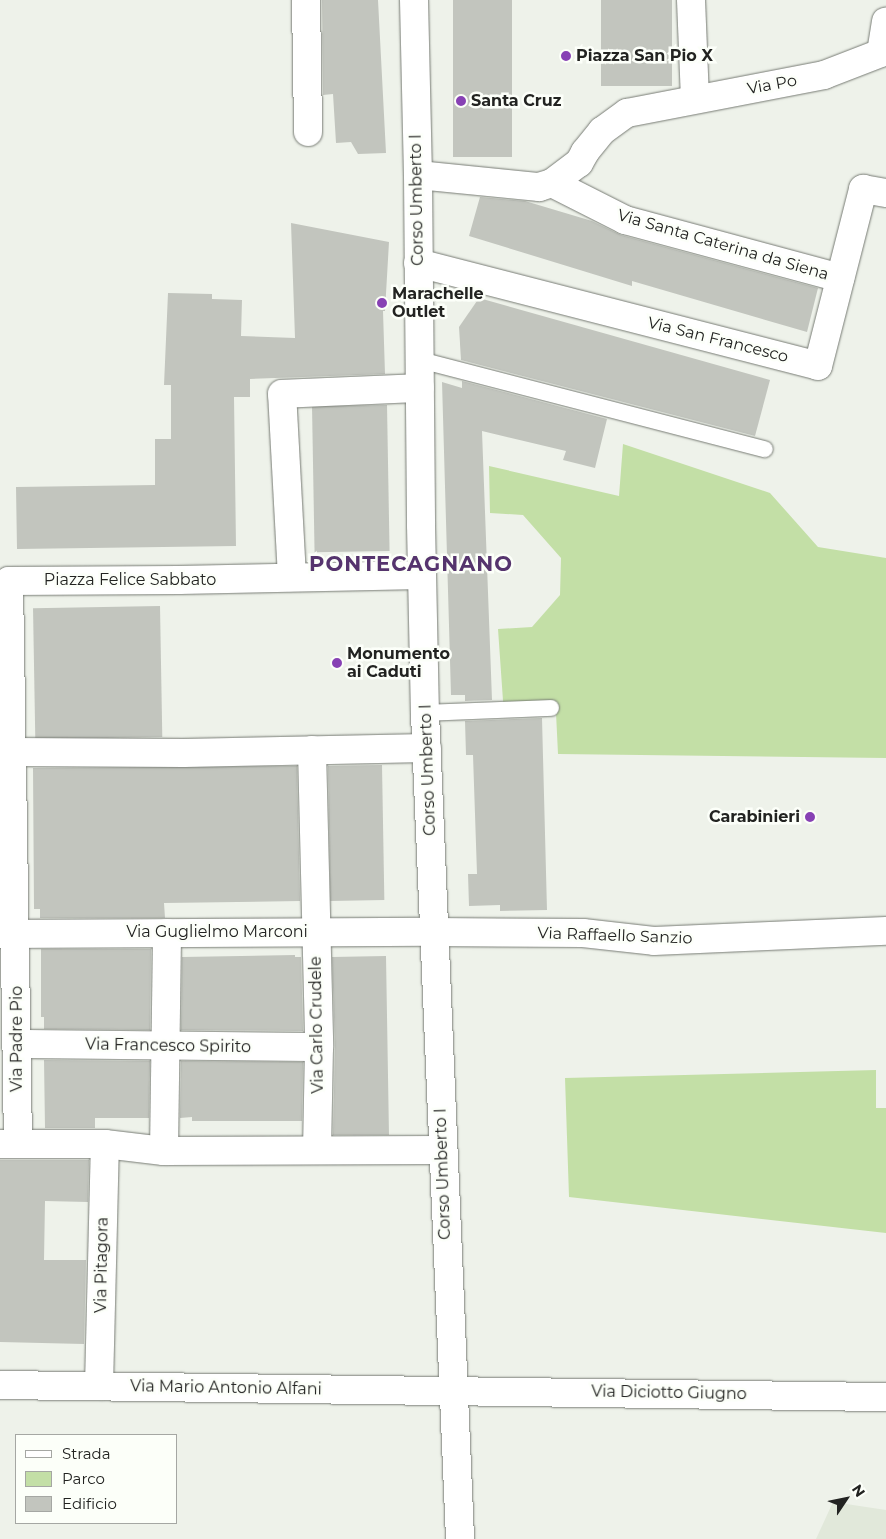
<!DOCTYPE html>
<style>
body{margin:0}
#map{position:relative;width:886px;height:1539px;overflow:hidden;background:#eef2ea;font-family:Montserrat,sans-serif}
div>[style]{position:absolute}
.built>*{inset:0;background:#e1e8da}
.green>*{inset:0;background:#c3dfa6}
.building>*{inset:0;background:#c2c5be;transform-origin:0 0}
.roads{filter:drop-shadow(0 0 1px #777b74) drop-shadow(0 0 1px #777b74)}
.lane>*{height:16px;margin:-8px;padding:0 8px;transform-origin:8px;border-radius:8px;background:#fff}
.street>*{height:28px;margin:-14px;padding:0 14px;transform-origin:14px;border-radius:14px;background:#fff}
.primary>*{height:28px;margin:-14px;padding:0 14px;transform-origin:14px;border-radius:14px;background:#fff}
.dots>*{width:14px;height:14px;translate:-50% -50%;box-sizing:border-box;border:2px solid #fcfff9;border-radius:50%}
span{translate:-50% -50%;white-space:nowrap;text-align:center;line-height:1.15;-webkit-text-stroke:5px #fcfff9;paint-order:stroke}
.poi-label{font-size:16px;color:#222321;font-weight:700}
.left{translate:0 -50%;text-align:left}
.right{translate:-100% -50%;text-align:right}
.street-label{font-size:16px;color:#222321}
.district-label{font-size:21px;color:#55346d;font-weight:700;letter-spacing:1px}
.legend{position:absolute;left:15px;top:1434px;width:162px;height:90px;box-sizing:border-box;background:#fcfff9;border:1px solid #a5a7a3;margin:0;padding:6px 9px;list-style:none;font-size:15px;color:#222321}
.legend li{display:flex;align-items:center;gap:10px;height:25px}
.legend b{width:25px;border:1px solid #a5a7a3}
.north{position:absolute;left:821px;top:1474px;width:50px;height:50px;-webkit-text-stroke:4px #fcfff9;paint-order:stroke;rotate:56deg;font-size:14px;font-weight:700;line-height:20px;text-align:center;color:#222321}
.north::after{content:'';display:block;margin:auto;width:18px;height:22px;background:#222321;clip-path:polygon(50% 0,100% 100%,50% 72%,0 100%)}
</style>
<div id="map">
<div class="built">
<i style="clip-path:polygon(833px 1502px,886px 1510px,886px 1539px,816px 1539px)"></i>
</div>
<div class="green">
<i style="clip-path:polygon(623px 444px,770px 493px,818px 547px,886px 558px,886px 758px,558px 754px,556px 713px,504px 715px,498px 629px,532px 627px,560px 595px,561px 558px,523px 515px,490px 513px,489px 466px,619px 496px)"></i>
<i style="clip-path:polygon(876px 1070px,876px 1108px,886px 1108px,886px 1233px,569px 1197px,565px 1078px)"></i>
</div>
<div class="building">
<i style="clip-path:polygon(322px 0,378px 0,386px 153px,358px 154px,351px 142px,336px 143px,333px 94px,323px 95px)"></i>
<i style="left:453px;top:0;width:59px;height:157px"></i>
<i style="left:601px;top:0;width:71px;height:86px"></i>
<i style="clip-path:polygon(480px 197px,525px 201px,592px 221px,621px 235px,818px 288px,807px 332px,632px 281px,632px 286px,469px 236px)"></i>
<i style="clip-path:polygon(291px 223px,389px 242px,385px 311px,383px 311px,385px 374px,250px 379px,250px 397px,234px 397px,236px 546px,17px 549px,16px 487px,155px 485px,155px 439px,171px 439px,171px 385px,164px 385px,168px 293px,212px 294px,212px 299px,242px 300px,241px 336px,295px 338px)"></i>
<i style="clip-path:polygon(479px 298px,770px 380px,755px 436px,461px 360px,459px 327px)"></i>
<i style="clip-path:polygon(462px 381px,607px 419px,595px 468px,563px 460px,566px 451px,482px 431px,492px 700px,465px 701px,465px 695px,451px 695px,442px 382px,462px 388px)"></i>
<i style="left:387px;top:405px;width:146px;height:75px;rotate:89deg"></i>
<i style="left:160px;top:606px;width:131px;height:127px;rotate:89deg"></i>
<i style="clip-path:polygon(542px 718px,547px 910px,500px 911px,500px 905px,469px 906px,468px 874px,477px 874px,473px 755px,466px 755px,465px 721px)"></i>
<i style="left:382px;top:765px;width:135px;height:54px;rotate:89deg"></i>
<i style="clip-path:polygon(297px 766px,300px 901px,164px 903px,165px 918px,40px 918px,40px 909px,34px 909px,33px 768px)"></i>
<i style="clip-path:polygon(41px 949px,151px 949px,150px 1030px,44px 1029px,44px 1017px,41px 1017px)"></i>
<i style="clip-path:polygon(295px 955px,295px 957px,301px 957px,303px 1031px,181px 1030px,182px 957px)"></i>
<i style="clip-path:polygon(386px 956px,389px 1135px,333px 1135px,335px 1047px,332px 957px)"></i>
<i style="clip-path:polygon(44px 1060px,150px 1061px,149px 1118px,95px 1118px,95px 1128px,45px 1128px)"></i>
<i style="clip-path:polygon(181px 1061px,303px 1062px,302px 1121px,192px 1121px,192px 1117px,180px 1118px)"></i>
<i style="clip-path:polygon(0 1160px,89px 1160px,88px 1202px,45px 1201px,44px 1260px,86px 1260px,84px 1344px,0 1342px)"></i>
</div>
<div class="roads">
<div class="lane">
<i style="left:420px;top:360px;width:356px;rotate:14.5deg"></i>
<i style="left:425px;top:713px;width:126px;rotate:-2.3deg"></i>
</div>
<div class="street">
<i style="left:306px;top:0;width:132px;rotate:89.1deg"></i>
<i style="left:691px;top:0;width:99px;rotate:87.7deg"></i>
<i style="left:418px;top:175px;width:122px;rotate:5.7deg"></i>
<i style="left:539px;top:187px;width:14px;rotate:-17deg"></i>
<i style="left:552px;top:183px;width:34px;rotate:-37deg"></i>
<i style="left:579px;top:163px;width:13px;rotate:-61deg"></i>
<i style="left:585px;top:152px;width:27px;rotate:-51deg"></i>
<i style="left:602px;top:131px;width:31px;rotate:-36deg"></i>
<i style="left:627px;top:113px;width:201px;rotate:-10.9deg"></i>
<i style="left:824px;top:75px;width:61px;rotate:-21.1deg"></i>
<i style="left:881px;top:53px;width:32px;rotate:-81deg"></i>
<i style="left:552px;top:183px;width:82px;rotate:26.9deg"></i>
<i style="left:625px;top:220px;width:223px;rotate:15.1deg"></i>
<i style="left:418px;top:263px;width:413px;rotate:14.4deg"></i>
<i style="left:818px;top:366px;width:183px;rotate:-75.7deg"></i>
<i style="left:863px;top:189px;width:23px;rotate:10deg"></i>
<i style="left:292px;top:577px;width:183px;rotate:-93.1deg"></i>
<i style="left:282px;top:394px;width:138px;rotate:-2.5deg"></i>
<i style="left:312px;top:750px;width:297px;rotate:88.6deg"></i>
<i style="left:319px;top:1047px;width:103px;rotate:91.1deg"></i>
<i style="left:13px;top:752px;width:171px;rotate:0.3deg"></i>
<i style="left:184px;top:753px;width:243px;rotate:-1.2deg"></i>
<i style="left:0;top:934px;width:433px;rotate:-0.3deg"></i>
<i style="left:433px;top:932px;width:150px;rotate:0.4deg"></i>
<i style="left:583px;top:933px;width:71px;rotate:6.4deg"></i>
<i style="left:654px;top:941px;width:232px;rotate:-2.5deg"></i>
<i style="left:17px;top:1044px;width:302px;rotate:0.6deg"></i>
<i style="left:18px;top:1143px;width:562px;rotate:-90.92deg"></i>
<i style="left:9px;top:581px;width:170px;rotate:-0.3deg"></i>
<i style="left:179px;top:580px;width:243px;rotate:-1.2deg"></i>
<i style="left:0;top:1144px;width:105px"></i>
<i style="left:105px;top:1144px;width:59px;rotate:6.8deg"></i>
<i style="left:164px;top:1151px;width:278px;rotate:-0.2deg"></i>
<i style="left:164px;top:1151px;width:218px;rotate:-89.2deg"></i>
<i style="left:0;top:1385px;width:886px;rotate:0.78deg"></i>
<i style="left:99px;top:1386px;width:242px;rotate:-88.6deg"></i>
</div>
<div class="primary">
<i style="left:414px;top:0;width:175px;rotate:88.7deg"></i>
<i style="left:418px;top:175px;width:350px;rotate:89.5deg"></i>
<i style="left:421px;top:525px;width:188px;rotate:88.8deg"></i>
<i style="left:425px;top:713px;width:827px;rotate:87.57deg"></i>
</div>
</div>
<div class="dots">
<i style="left:566px;top:56px;background:#8741b4"></i>
<i style="left:461px;top:101px;background:#8741b4"></i>
<i style="left:382px;top:303px;background:#8741b4"></i>
<i style="left:337px;top:663px;background:#8741b4"></i>
<i style="left:810px;top:817px;background:#8741b4"></i>
</div>
<div class="poi-label">
<span class="left" style="left:576px;top:56px">Piazza San Pio X</span>
<span class="left" style="left:471px;top:101px">Santa Cruz</span>
<span class="left" style="left:392px;top:303px">Marachelle<br>Outlet</span>
<span class="left" style="left:347px;top:663px">Monumento<br>ai Caduti</span>
<span class="right" style="left:800px;top:817px">Carabinieri</span>
</div>
<div class="street-label">
<span style="left:772px;top:85px;rotate:-10deg">Via Po</span>
<span style="left:417px;top:200px;rotate:-91deg">Corso Umberto I</span>
<span style="left:723px;top:245px;rotate:16deg">Via Santa Caterina da Siena</span>
<span style="left:718px;top:340px;rotate:14deg">Via San Francesco</span>
<span style="left:130px;top:580px">Piazza Felice Sabbato</span>
<span style="left:428px;top:770px;rotate:-92deg">Corso Umberto I</span>
<span style="left:217px;top:932px">Via Guglielmo Marconi</span>
<span style="left:615px;top:936px;rotate:2deg">Via Raffaello Sanzio</span>
<span style="left:317px;top:1025px;rotate:-91deg">Via Carlo Crudele</span>
<span style="left:17px;top:1039px;rotate:-90deg">Via Padre Pio</span>
<span style="left:168px;top:1046px;rotate:1deg">Via Francesco Spirito</span>
<span style="left:443px;top:1174px;rotate:-92deg">Corso Umberto I</span>
<span style="left:102px;top:1265px;rotate:-89deg">Via Pitagora</span>
<span style="left:226px;top:1388px;rotate:1deg">Via Mario Antonio Alfani</span>
<span style="left:669px;top:1393px;rotate:1deg">Via Diciotto Giugno</span>
</div>
<div class="district-label">
<span style="left:411px;top:564px">PONTECAGNANO</span>
</div>
<ul class="legend">
<li><b style="height:6px;background:#fff"></b>Strada</li>
<li><b style="height:14px;background:#c3dfa6"></b>Parco</li>
<li><b style="height:14px;background:#c2c5be"></b>Edificio</li>
</ul>
<div class="north">N</div>
</div>
